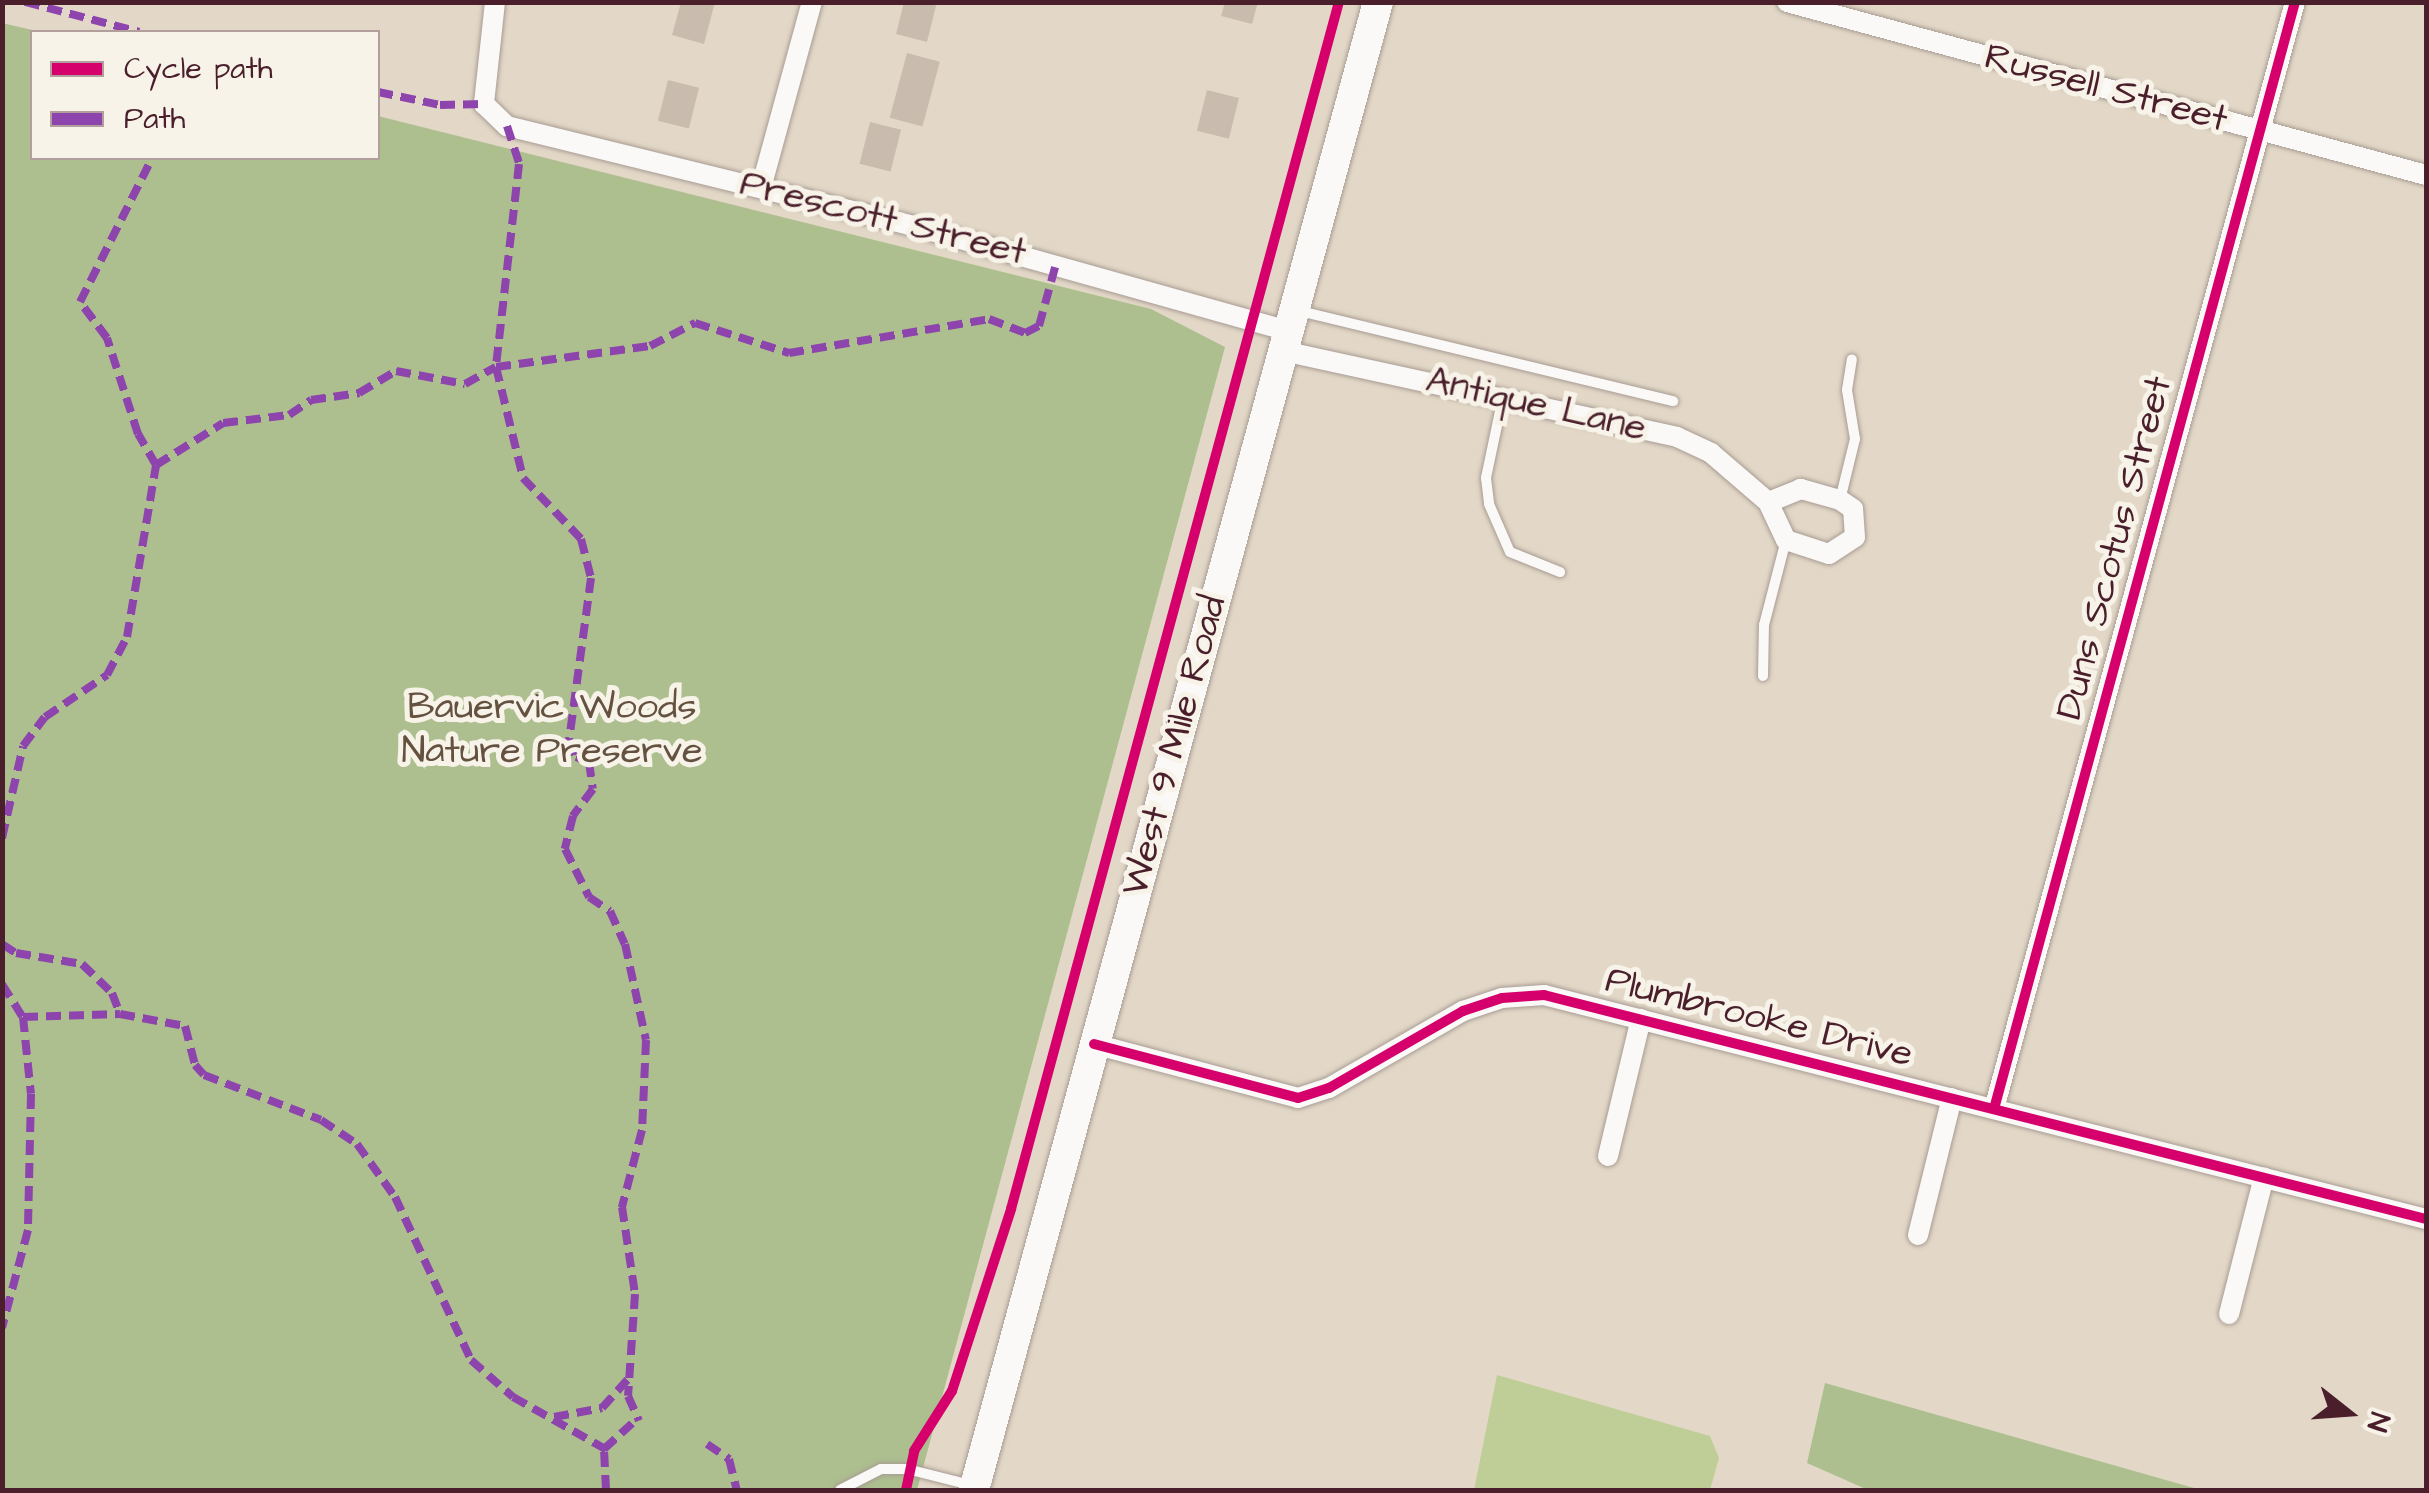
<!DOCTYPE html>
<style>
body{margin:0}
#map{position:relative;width:2429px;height:1493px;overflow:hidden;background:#e3d8c7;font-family:"Architects Daughter",sans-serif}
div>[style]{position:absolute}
.green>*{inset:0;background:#bfce97}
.forest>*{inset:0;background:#adbf8f}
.building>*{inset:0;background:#c9bcaf;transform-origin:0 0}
.roads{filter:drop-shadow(0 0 2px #a89c94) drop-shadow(0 0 2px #a89c94)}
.service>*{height:10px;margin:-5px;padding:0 5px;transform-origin:5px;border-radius:5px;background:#fbf9f7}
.minor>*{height:20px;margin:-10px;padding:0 10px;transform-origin:10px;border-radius:10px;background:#fbf9f7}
.secondary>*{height:30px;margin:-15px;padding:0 15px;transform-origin:15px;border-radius:15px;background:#fbf9f7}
.quiet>*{height:8px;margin-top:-4px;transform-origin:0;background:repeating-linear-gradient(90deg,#8e44ad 0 15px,transparent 0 23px)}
.cycleway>*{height:10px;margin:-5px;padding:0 5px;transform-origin:5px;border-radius:5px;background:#d6006c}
span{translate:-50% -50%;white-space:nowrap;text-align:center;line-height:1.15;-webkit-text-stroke:10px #f7f3e8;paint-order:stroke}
.street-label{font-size:38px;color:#4a1f2b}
.park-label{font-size:38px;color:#645140}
.frame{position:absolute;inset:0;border:5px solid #4a1f2b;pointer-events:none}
.legend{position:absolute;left:30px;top:30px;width:350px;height:130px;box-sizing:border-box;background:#f7f3e8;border:2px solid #b29e9c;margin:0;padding:12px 18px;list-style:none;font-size:30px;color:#4a1f2b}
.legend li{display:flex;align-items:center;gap:20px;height:50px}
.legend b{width:50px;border:2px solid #b29e9c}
.north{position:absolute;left:2299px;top:1363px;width:100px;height:100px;-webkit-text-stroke:8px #f7f3e8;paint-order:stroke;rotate:107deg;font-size:28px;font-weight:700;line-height:40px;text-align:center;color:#4a1f2b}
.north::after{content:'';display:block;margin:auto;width:35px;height:45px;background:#4a1f2b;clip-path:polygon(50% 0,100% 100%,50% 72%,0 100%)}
</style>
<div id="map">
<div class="green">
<i style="clip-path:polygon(1497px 1375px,1710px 1436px,1719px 1458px,1710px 1490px,1474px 1490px)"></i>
</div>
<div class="forest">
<i style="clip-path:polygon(2px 23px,41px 32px,32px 32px,32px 158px,378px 158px,378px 116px,1151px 309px,1225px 347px,917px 1490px,3px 1490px)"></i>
<i style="clip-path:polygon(1825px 1383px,2201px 1490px,1868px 1490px,1807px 1463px)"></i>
</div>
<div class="building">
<i style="clip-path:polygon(681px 2px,715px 2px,704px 44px,672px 35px)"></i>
<i style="clip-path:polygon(904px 2px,937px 2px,927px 42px,896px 34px)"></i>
<i style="clip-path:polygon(1225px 2px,1258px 2px,1252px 24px,1221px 16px)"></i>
<i style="left:907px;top:53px;width:34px;height:67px;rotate:15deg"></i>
<i style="left:668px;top:80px;width:32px;height:42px;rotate:14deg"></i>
<i style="left:1207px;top:90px;width:33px;height:42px;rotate:14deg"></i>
<i style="left:870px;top:122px;width:32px;height:43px;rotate:14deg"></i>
</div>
<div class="roads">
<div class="service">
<i style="left:1300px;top:311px;width:384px;rotate:13.6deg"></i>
<i style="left:1503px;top:397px;width:83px;rotate:101.9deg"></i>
<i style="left:1486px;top:478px;width:26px;rotate:83deg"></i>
<i style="left:1489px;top:504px;width:52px;rotate:66.4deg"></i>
<i style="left:1510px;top:552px;width:54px;rotate:21.8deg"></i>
<i style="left:1840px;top:500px;width:63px;rotate:-76.2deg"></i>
<i style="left:1855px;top:439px;width:50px;rotate:-99.3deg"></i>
<i style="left:1847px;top:390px;width:31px;rotate:-81deg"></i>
<i style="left:1763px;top:676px;width:51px;rotate:-88.9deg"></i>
<i style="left:1764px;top:625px;width:88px;rotate:-75.5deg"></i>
<i style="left:840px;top:1490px;width:46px;rotate:-27.1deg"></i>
<i style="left:881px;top:1469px;width:26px"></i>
<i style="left:907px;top:1469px;width:69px;rotate:14.2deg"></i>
</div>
<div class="minor">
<i style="left:495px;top:2px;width:103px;rotate:96.2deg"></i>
<i style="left:484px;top:104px;width:32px;rotate:44deg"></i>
<i style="left:507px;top:126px;width:431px;rotate:13.8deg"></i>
<i style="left:925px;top:229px;width:378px;rotate:15.7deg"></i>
<i style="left:1787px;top:2px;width:662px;rotate:15.15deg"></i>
<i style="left:761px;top:188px;width:193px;rotate:-74.7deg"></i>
<i style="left:1283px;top:351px;width:403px;rotate:12.3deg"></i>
<i style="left:1677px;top:437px;width:38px;rotate:25deg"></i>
<i style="left:1711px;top:453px;width:75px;rotate:40.7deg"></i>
<i style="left:1768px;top:502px;width:42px;rotate:64.7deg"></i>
<i style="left:1786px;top:540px;width:45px;rotate:18deg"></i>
<i style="left:1829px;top:554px;width:31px;rotate:-33deg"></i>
<i style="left:1855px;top:537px;width:28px;rotate:-94deg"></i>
<i style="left:1853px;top:509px;width:16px;rotate:-145deg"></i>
<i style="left:1840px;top:500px;width:41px;rotate:-164.2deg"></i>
<i style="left:1801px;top:489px;width:35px;rotate:158deg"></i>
<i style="left:1094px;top:1044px;width:211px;rotate:14.8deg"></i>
<i style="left:1298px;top:1098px;width:33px;rotate:-18deg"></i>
<i style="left:1329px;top:1088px;width:155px;rotate:-29.9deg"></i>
<i style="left:1463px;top:1011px;width:41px;rotate:-18.4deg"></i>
<i style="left:1502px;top:998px;width:42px;rotate:-4.1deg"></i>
<i style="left:1544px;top:995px;width:910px;rotate:14.25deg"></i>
<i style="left:1994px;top:1109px;width:1147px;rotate:-74.79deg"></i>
<i style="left:1608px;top:1156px;width:141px;rotate:-76.5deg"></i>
<i style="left:1918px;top:1235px;width:141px;rotate:-76.1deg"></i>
<i style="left:2229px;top:1314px;width:141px;rotate:-75.7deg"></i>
</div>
<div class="secondary">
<i style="left:974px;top:1490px;width:1542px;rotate:-74.81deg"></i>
</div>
</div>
<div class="quiet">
<i style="left:25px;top:2px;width:118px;rotate:14.7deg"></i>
<i style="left:378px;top:92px;width:63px;rotate:11.8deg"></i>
<i style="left:440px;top:105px;width:44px;rotate:-1.3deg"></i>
<i style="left:507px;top:126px;width:40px;rotate:72deg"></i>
<i style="left:519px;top:164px;width:204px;rotate:96.5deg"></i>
<i style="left:496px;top:367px;width:114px;rotate:76.3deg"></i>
<i style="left:523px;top:478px;width:84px;rotate:46.4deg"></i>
<i style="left:581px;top:539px;width:40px;rotate:75.6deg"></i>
<i style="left:591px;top:578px;width:164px;rotate:97.7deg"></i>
<i style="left:569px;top:741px;width:17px;rotate:66deg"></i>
<i style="left:576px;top:757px;width:14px;rotate:21deg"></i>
<i style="left:589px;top:762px;width:27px;rotate:82deg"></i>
<i style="left:593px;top:789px;width:34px;rotate:127deg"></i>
<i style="left:573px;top:816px;width:34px;rotate:104deg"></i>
<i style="left:565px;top:849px;width:54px;rotate:63.4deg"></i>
<i style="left:589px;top:897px;width:25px;rotate:34deg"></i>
<i style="left:610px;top:911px;width:36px;rotate:66deg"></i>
<i style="left:625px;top:944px;width:98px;rotate:77.7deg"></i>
<i style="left:646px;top:1040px;width:90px;rotate:92.5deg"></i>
<i style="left:642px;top:1130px;width:80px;rotate:104.6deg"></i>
<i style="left:622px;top:1207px;width:88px;rotate:81.5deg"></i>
<i style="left:635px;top:1294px;width:102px;rotate:93.9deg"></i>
<i style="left:628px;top:1396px;width:27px;rotate:66deg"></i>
<i style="left:156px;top:465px;width:79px;rotate:-32.1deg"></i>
<i style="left:223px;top:423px;width:66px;rotate:-6.9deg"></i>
<i style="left:289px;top:415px;width:27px;rotate:-34deg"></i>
<i style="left:311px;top:400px;width:49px;rotate:-8.3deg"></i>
<i style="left:359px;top:393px;width:43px;rotate:-30.7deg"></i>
<i style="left:396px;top:371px;width:70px;rotate:10.7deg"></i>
<i style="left:465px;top:384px;width:35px;rotate:-29deg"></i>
<i style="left:496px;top:367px;width:155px;rotate:-7.8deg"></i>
<i style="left:650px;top:346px;width:51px;rotate:-27.1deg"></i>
<i style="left:695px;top:323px;width:99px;rotate:17.7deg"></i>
<i style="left:789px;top:353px;width:203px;rotate:-9.6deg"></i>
<i style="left:989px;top:319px;width:39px;rotate:21deg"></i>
<i style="left:1025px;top:333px;width:16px;rotate:-27deg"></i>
<i style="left:1039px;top:326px;width:64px;rotate:-74.7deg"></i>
<i style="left:2px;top:838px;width:94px;rotate:-77.1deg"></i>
<i style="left:23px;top:746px;width:36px;rotate:-53deg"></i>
<i style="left:45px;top:717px;width:75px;rotate:-34.1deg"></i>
<i style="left:107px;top:675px;width:43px;rotate:-62.2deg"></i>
<i style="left:127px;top:637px;width:174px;rotate:-80.4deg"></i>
<i style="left:156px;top:465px;width:36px;rotate:-120deg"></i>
<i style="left:138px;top:434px;width:101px;rotate:-107.9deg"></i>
<i style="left:107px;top:338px;width:45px;rotate:-126.9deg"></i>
<i style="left:80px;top:302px;width:161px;rotate:-63.4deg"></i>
<i style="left:2px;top:944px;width:17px;rotate:33deg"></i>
<i style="left:16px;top:953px;width:67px;rotate:9.5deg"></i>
<i style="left:82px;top:964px;width:42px;rotate:44deg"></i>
<i style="left:112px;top:993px;width:22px;rotate:69deg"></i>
<i style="left:120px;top:1014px;width:66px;rotate:10.5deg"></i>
<i style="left:185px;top:1026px;width:40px;rotate:75.6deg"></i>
<i style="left:195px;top:1065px;width:13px;rotate:48deg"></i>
<i style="left:204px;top:1075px;width:125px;rotate:21deg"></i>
<i style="left:321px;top:1120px;width:43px;rotate:33.7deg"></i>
<i style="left:357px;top:1144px;width:65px;rotate:54.4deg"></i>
<i style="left:395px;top:1197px;width:180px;rotate:65deg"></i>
<i style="left:471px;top:1360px;width:56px;rotate:41.4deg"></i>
<i style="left:513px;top:1397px;width:110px;rotate:29.4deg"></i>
<i style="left:2px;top:984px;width:39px;rotate:58deg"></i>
<i style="left:23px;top:1017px;width:77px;rotate:84.1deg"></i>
<i style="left:31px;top:1094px;width:136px;rotate:91.3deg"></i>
<i style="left:28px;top:1230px;width:101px;rotate:104.9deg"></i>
<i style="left:23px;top:1017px;width:97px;rotate:-1.8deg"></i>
<i style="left:554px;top:1417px;width:49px;rotate:-10.6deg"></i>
<i style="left:602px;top:1408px;width:38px;rotate:-48deg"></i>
<i style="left:707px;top:1444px;width:27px;rotate:34deg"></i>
<i style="left:729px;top:1459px;width:32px;rotate:76deg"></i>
<i style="left:606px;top:1490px;width:41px;rotate:-92.8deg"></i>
<i style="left:604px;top:1449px;width:46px;rotate:-42.4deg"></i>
</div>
<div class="cycleway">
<i style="left:1094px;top:1044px;width:211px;rotate:14.8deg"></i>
<i style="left:1298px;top:1098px;width:33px;rotate:-18deg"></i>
<i style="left:1329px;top:1088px;width:155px;rotate:-29.9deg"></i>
<i style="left:1463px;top:1011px;width:41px;rotate:-18.4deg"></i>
<i style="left:1502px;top:998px;width:42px;rotate:-4.1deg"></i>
<i style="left:1544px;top:995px;width:910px;rotate:14.25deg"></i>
<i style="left:1994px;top:1109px;width:1147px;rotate:-74.79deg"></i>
<i style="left:906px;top:1490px;width:40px;rotate:-78deg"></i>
<i style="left:914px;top:1451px;width:71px;rotate:-57.7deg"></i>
<i style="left:952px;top:1391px;width:191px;rotate:-72deg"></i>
<i style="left:1011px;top:1209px;width:1251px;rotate:-74.8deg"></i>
</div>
<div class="street-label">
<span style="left:2106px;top:89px;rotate:15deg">Russell Street</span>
<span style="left:883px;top:219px;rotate:14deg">Prescott Street</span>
<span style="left:1536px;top:405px;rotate:13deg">Antique Lane</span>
<span style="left:2115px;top:548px;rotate:-75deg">Duns Scotus Street</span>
<span style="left:1175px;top:746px;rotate:-75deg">West 9 Mile Road</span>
<span style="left:1759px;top:1018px;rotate:14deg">Plumbrooke Drive</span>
</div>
<div class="park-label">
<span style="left:552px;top:730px">Bauervic Woods<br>Nature Preserve</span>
</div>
<div class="frame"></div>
<ul class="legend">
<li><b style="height:12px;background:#d6006c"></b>Cycle path</li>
<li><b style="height:12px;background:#8e44ad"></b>Path</li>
</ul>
<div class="north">N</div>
</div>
